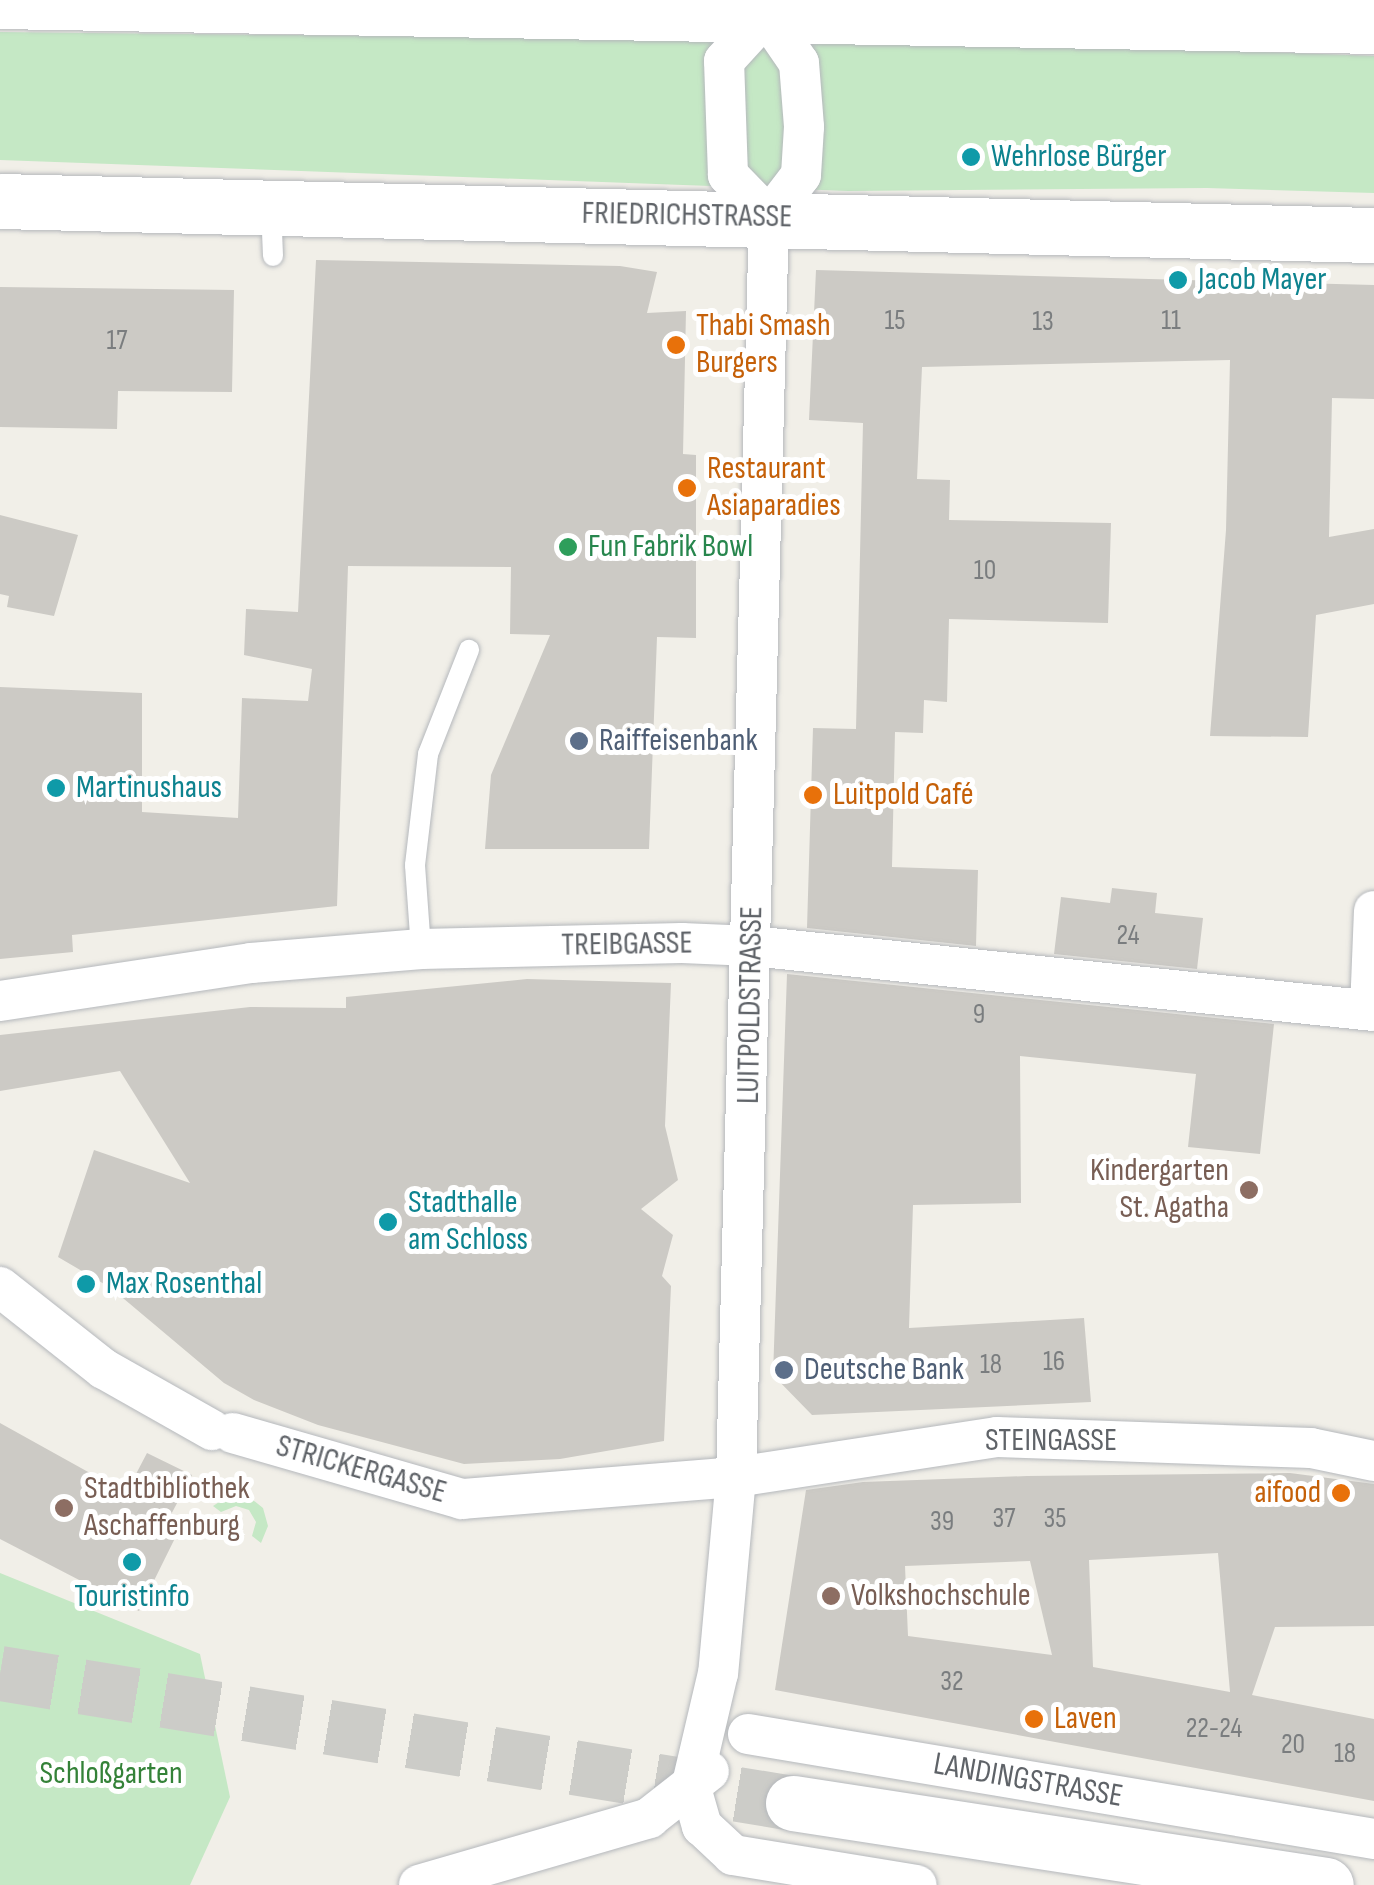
<!DOCTYPE html>
<meta charset="utf-8">
<style>
body{margin:0}
#map{position:relative;width:1374px;height:1885px;overflow:hidden;background:#f1efe8;font-family:"Sofia Sans Condensed",sans-serif}
div>[style]{position:absolute}
.green>*{inset:0;background:#c5e8c5}
.building>*{inset:0;background:#cccac5}
.secondary-tunnel>*{height:55px;margin-top:-27.5px;transform-origin:0;background:repeating-linear-gradient(90deg,#ccccc8 0 55px,transparent 0 83px)}
.roads{filter:drop-shadow(0 0 2px #b5b8bc) drop-shadow(0 0 2px #b5b8bc)}
.lane>*{height:20px;margin:-10px;padding:0 10px;transform-origin:10px;border-radius:10px;background:#fff}
.street>*{height:40px;margin:-20px;padding:0 20px;transform-origin:20px;border-radius:20px;background:#fff}
.secondary>*{height:55px;margin:-27.5px;padding:0 27.5px;transform-origin:27.5px;border-radius:27.5px;background:#fff}
.dots>*{width:28px;height:28px;translate:-50% -50%;box-sizing:border-box;border:5px solid #fff;border-radius:50%}
span{translate:-50% -50%;white-space:nowrap;text-align:center;line-height:1.15;-webkit-text-stroke:10px #fff;paint-order:stroke}
.number-label{font-size:28px;color:#7a7d7f}
.number-label span{-webkit-text-stroke-width:0}
.culture-label{font-size:32px;color:#0d838f}
.left{translate:0 -50%;text-align:left}
.street-label{font-size:32px;color:#5f6368}
.food-label{font-size:32px;color:#c56008}
.right{translate:-100% -50%;text-align:right}
.leisure-label{font-size:32px;color:#27864d}
.service-label{font-size:32px;color:#4e5e75}
.education-label{font-size:32px;color:#785e54}
.park-label{font-size:32px;color:#348238}
</style>
<div id="map">
<div class="green">
<i style="clip-path:polygon(0 32px,679px 39px,847px 36px,1374px 56px,1374px 193px,1207px 188px,848px 191px,0 160px)"></i>
<i style="clip-path:polygon(230px 1495px,248px 1496px,263px 1508px,268px 1526px,261px 1543px,252px 1536px,256px 1522px,249px 1510px,236px 1506px,221px 1512px,213px 1506px)"></i>
<i style="clip-path:polygon(0 1573px,200px 1654px,230px 1797px,190px 1885px,0 1885px)"></i>
</div>
<div class="building">
<i style="clip-path:polygon(316px 260px,620px 266px,657px 272px,647px 313px,686px 311px,683px 454px,696px 455px,696px 638px,657px 637px,649px 849px,485px 849px,491px 775px,550px 635px,510px 634px,511px 567px,348px 566px,337px 906px,72px 935px,73px 952px,0 959px,0 687px,142px 693px,142px 812px,238px 818px,242px 698px,308px 701px,312px 669px,244px 655px,246px 609px,298px 612px)"></i>
<i style="clip-path:polygon(816px 270px,1374px 285px,1374px 399px,1332px 398px,1329px 537px,1374px 529px,1374px 604px,1316px 615px,1308px 737px,1210px 736px,1226px 530px,1230px 360px,922px 367px,917px 479px,950px 480px,949px 520px,1111px 523px,1108px 623px,949px 619px,947px 702px,924px 700px,923px 733px,895px 732px,892px 867px,978px 870px,976px 946px,807px 928px,813px 728px,856px 729px,863px 423px,809px 420px)"></i>
<i style="clip-path:polygon(0 287px,234px 290px,232px 392px,118px 391px,117px 429px,0 427px)"></i>
<i style="clip-path:polygon(0 515px,78px 535px,54px 616px,7px 607px,9px 596px,0 594px)"></i>
<i style="clip-path:polygon(1112px 888px,1157px 893px,1155px 913px,1203px 918px,1197px 969px,1054px 954px,1061px 897px,1110px 903px)"></i>
<i style="clip-path:polygon(787px 974px,1274px 1024px,1260px 1154px,1188px 1147px,1196px 1074px,1020px 1056px,1021px 1203px,913px 1205px,909px 1328px,1084px 1318px,1091px 1402px,812px 1415px,773px 1375px)"></i>
<i style="clip-path:polygon(527px 979px,671px 983px,665px 1126px,678px 1180px,641px 1209px,673px 1235px,662px 1276px,671px 1286px,664px 1441px,560px 1459px,464px 1464px,318px 1425px,254px 1400px,224px 1383px,111px 1288px,58px 1257px,94px 1150px,190px 1183px,120px 1071px,0 1091px,0 1035px,250px 1007px,346px 1008px,346px 997px)"></i>
<i style="clip-path:polygon(0 1423px,126px 1493px,147px 1453px,192px 1475px,167px 1522px,180px 1528px,139px 1611px,0 1539px)"></i>
<i style="clip-path:polygon(evenodd,1290px 1473px,1374px 1484px,1374px 1626px,1275px 1627px,1252px 1695px,1374px 1719px,1374px 1801px,775px 1690px,806px 1490px,863px 1482px,1027px 1476px,1290px 1473px,1218px 1553px,1230px 1692px,1093px 1667px,1089px 1560px,1218px 1553px,1290px 1473px,1030px 1561px,1052px 1655px,908px 1636px,905px 1566px,1030px 1561px)"></i>
</div>
<div class="secondary-tunnel">
<i style="left:0;top:1673px;width:804px;rotate:9.31deg"></i>
</div>
<div class="roads">
<div class="lane">
<i style="left:271px;top:208px;width:48px;rotate:87.6deg"></i>
<i style="left:421px;top:949px;width:84px;rotate:-94.1deg"></i>
<i style="left:415px;top:865px;width:112px;rotate:-83.3deg"></i>
<i style="left:428px;top:754px;width:112px;rotate:-68.5deg"></i>
</div>
<div class="street">
<i style="left:769px;top:217px;width:59px;rotate:-134.3deg"></i>
<i style="left:728px;top:175px;width:114px;rotate:-92deg"></i>
<i style="left:724px;top:61px;width:62px;rotate:-47.6deg"></i>
<i style="left:766px;top:15px;width:58px;rotate:55.5deg"></i>
<i style="left:799px;top:63px;width:64px;rotate:85.5deg"></i>
<i style="left:804px;top:127px;width:48px;rotate:93.6deg"></i>
<i style="left:801px;top:175px;width:53px;rotate:127.3deg"></i>
<i style="left:769px;top:217px;width:1260px;rotate:91.5deg"></i>
<i style="left:736px;top:1477px;width:197px;rotate:95.2deg"></i>
<i style="left:718px;top:1673px;width:118px;rotate:103.2deg"></i>
<i style="left:691px;top:1788px;width:40px;rotate:74deg"></i>
<i style="left:702px;top:1826px;width:42px;rotate:43.1deg"></i>
<i style="left:733px;top:1855px;width:186px;rotate:9.3deg"></i>
<i style="left:0;top:1001px;width:254px;rotate:-8.6deg"></i>
<i style="left:251px;top:963px;width:171px;rotate:-4.7deg"></i>
<i style="left:421px;top:949px;width:261px;rotate:-1.3deg"></i>
<i style="left:682px;top:943px;width:70px;rotate:2.5deg"></i>
<i style="left:752px;top:946px;width:625px;rotate:5.97deg"></i>
<i style="left:1370px;top:1010px;width:99px;rotate:-87.7deg"></i>
<i style="left:0;top:1287px;width:132px;rotate:38.3deg"></i>
<i style="left:104px;top:1369px;width:124px;rotate:29.5deg"></i>
<i style="left:233px;top:1433px;width:238px;rotate:16.1deg"></i>
<i style="left:462px;top:1499px;width:275px;rotate:-4.6deg"></i>
<i style="left:736px;top:1477px;width:264px;rotate:-8.7deg"></i>
<i style="left:997px;top:1437px;width:314px;rotate:2deg"></i>
<i style="left:1311px;top:1448px;width:64px;rotate:11.7deg"></i>
<i style="left:748px;top:1734px;width:635px;rotate:9.52deg"></i>
<i style="left:419px;top:1885px;width:240px;rotate:-16.2deg"></i>
<i style="left:649px;top:1818px;width:76px;rotate:-38.1deg"></i>
</div>
<div class="secondary">
<i style="left:0;top:1px;width:1374px;rotate:1.04deg"></i>
<i style="left:0;top:201px;width:1374px;rotate:1.42deg"></i>
<i style="left:793px;top:1803px;width:539px;rotate:8.75deg"></i>
</div>
</div>
<div class="dots">
<i style="left:971px;top:157px;background:#0f9aa8"></i>
<i style="left:1178px;top:280px;background:#0f9aa8"></i>
<i style="left:676px;top:345px;background:#e8710a"></i>
<i style="left:687px;top:488px;background:#e8710a"></i>
<i style="left:568px;top:547px;background:#2e9e5b"></i>
<i style="left:579px;top:741px;background:#5c6f8a"></i>
<i style="left:56px;top:788px;background:#0f9aa8"></i>
<i style="left:813px;top:795px;background:#e8710a"></i>
<i style="left:1249px;top:1190px;background:#8d6e63"></i>
<i style="left:388px;top:1222px;background:#0f9aa8"></i>
<i style="left:86px;top:1284px;background:#0f9aa8"></i>
<i style="left:784px;top:1370px;background:#5c6f8a"></i>
<i style="left:1341px;top:1493px;background:#e8710a"></i>
<i style="left:64px;top:1508px;background:#8d6e63"></i>
<i style="left:132px;top:1562px;background:#0f9aa8"></i>
<i style="left:831px;top:1596px;background:#8d6e63"></i>
<i style="left:1034px;top:1719px;background:#e8710a"></i>
</div>
<div class="number-label">
<span style="left:895px;top:321px">15</span>
<span style="left:1171px;top:321px">11</span>
<span style="left:1043px;top:322px">13</span>
<span style="left:117px;top:341px">17</span>
<span style="left:985px;top:571px">10</span>
<span style="left:1128px;top:936px">24</span>
<span style="left:979px;top:1015px">9</span>
<span style="left:1054px;top:1362px">16</span>
<span style="left:991px;top:1365px">18</span>
<span style="left:1004px;top:1519px">37</span>
<span style="left:1055px;top:1519px">35</span>
<span style="left:942px;top:1522px">39</span>
<span style="left:952px;top:1682px">32</span>
<span style="left:1214px;top:1729px">22-24</span>
<span style="left:1293px;top:1745px">20</span>
<span style="left:1345px;top:1754px">18</span>
</div>
<div class="culture-label">
<span class="left" style="left:991px;top:157px">Wehrlose Bürger</span>
<span class="left" style="left:1198px;top:280px">Jacob Mayer</span>
<span class="left" style="left:76px;top:788px">Martinushaus</span>
<span class="left" style="left:408px;top:1222px">Stadthalle<br>am Schloss</span>
<span class="left" style="left:106px;top:1284px">Max Rosenthal</span>
<span style="left:132px;top:1597px">Touristinfo</span>
</div>
<div class="street-label">
<span style="left:687px;top:216px;rotate:1deg">FRIEDRICHSTRASSE</span>
<span style="left:627px;top:945px;rotate:-1deg">TREIBGASSE</span>
<span style="left:751px;top:1005px;rotate:-89deg">LUITPOLDSTRASSE</span>
<span style="left:1051px;top:1441px">STEINGASSE</span>
<span style="left:361px;top:1470px;rotate:16deg">STRICKERGASSE</span>
<span style="left:1028px;top:1781px;rotate:10deg">LANDINGSTRASSE</span>
</div>
<div class="food-label">
<span class="left" style="left:696px;top:345px">Thabi Smash<br>Burgers</span>
<span class="left" style="left:707px;top:488px">Restaurant<br>Asiaparadies</span>
<span class="left" style="left:833px;top:795px">Luitpold Café</span>
<span class="right" style="left:1321px;top:1493px">aifood</span>
<span class="left" style="left:1054px;top:1719px">Laven</span>
</div>
<div class="leisure-label">
<span class="left" style="left:588px;top:547px">Fun Fabrik Bowl</span>
</div>
<div class="service-label">
<span class="left" style="left:599px;top:741px">Raiffeisenbank</span>
<span class="left" style="left:804px;top:1370px">Deutsche Bank</span>
</div>
<div class="education-label">
<span class="right" style="left:1229px;top:1190px">Kindergarten<br>St. Agatha</span>
<span class="left" style="left:84px;top:1508px">Stadtbibliothek<br>Aschaffenburg</span>
<span class="left" style="left:851px;top:1596px">Volkshochschule</span>
</div>
<div class="park-label">
<span style="left:111px;top:1774px">Schloßgarten</span>
</div>
</div>
